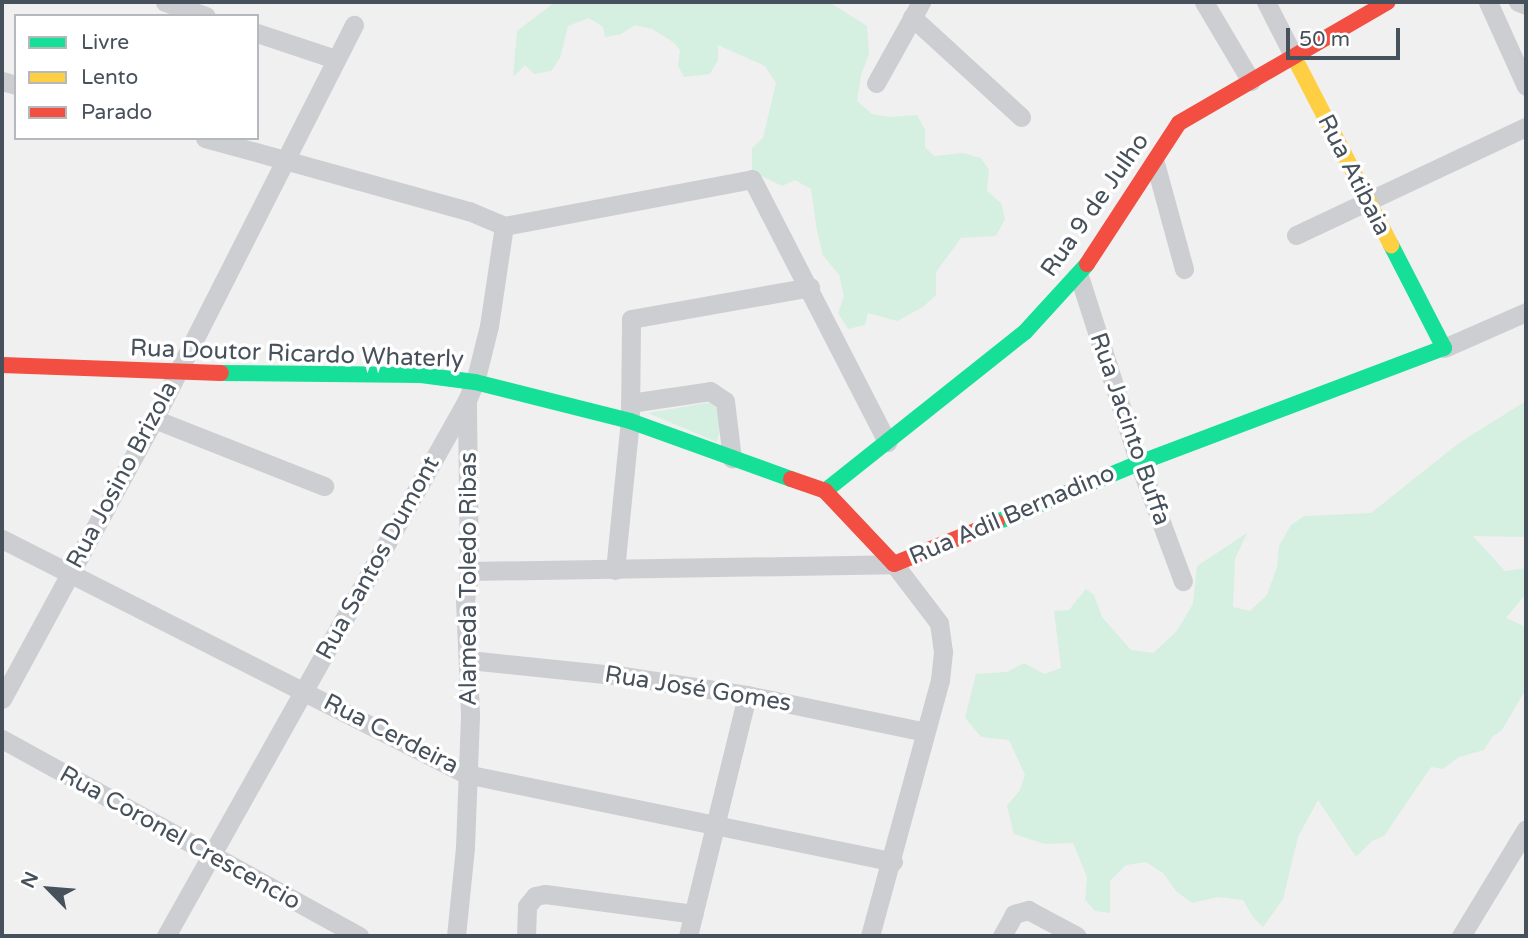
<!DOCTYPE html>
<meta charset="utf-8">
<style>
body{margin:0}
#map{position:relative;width:1528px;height:938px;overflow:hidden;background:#f1f0f0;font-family:"Varela Round",sans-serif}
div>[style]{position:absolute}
.green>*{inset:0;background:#d5efe1}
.street>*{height:19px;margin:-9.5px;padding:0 9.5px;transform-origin:9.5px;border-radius:9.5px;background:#ccced1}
.fast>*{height:16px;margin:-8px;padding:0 8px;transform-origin:8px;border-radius:8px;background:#16e098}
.slow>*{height:16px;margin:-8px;padding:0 8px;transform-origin:8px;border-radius:8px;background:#ffcf43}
.jam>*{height:16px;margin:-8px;padding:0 8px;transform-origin:8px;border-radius:8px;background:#f24e42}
span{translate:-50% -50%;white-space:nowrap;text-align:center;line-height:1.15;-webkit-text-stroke:7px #fff;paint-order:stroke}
.street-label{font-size:24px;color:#47515c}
.frame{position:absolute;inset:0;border:4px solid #47515c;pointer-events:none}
.legend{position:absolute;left:14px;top:14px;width:245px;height:126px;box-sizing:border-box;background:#fff;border:2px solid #b5b9be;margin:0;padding:9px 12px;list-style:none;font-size:21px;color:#47515c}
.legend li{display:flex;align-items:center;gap:14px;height:35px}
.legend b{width:35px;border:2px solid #b5b9be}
.north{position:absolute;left:14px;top:854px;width:70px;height:70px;-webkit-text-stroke:5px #fff;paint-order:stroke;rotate:295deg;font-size:19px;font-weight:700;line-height:28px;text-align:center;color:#47515c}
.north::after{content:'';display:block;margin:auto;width:24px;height:32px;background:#47515c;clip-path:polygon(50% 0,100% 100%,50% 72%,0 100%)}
.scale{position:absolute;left:1286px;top:28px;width:114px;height:32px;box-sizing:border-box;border:4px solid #47515c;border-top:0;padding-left:9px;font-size:21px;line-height:24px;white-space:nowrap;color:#47515c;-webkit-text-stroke:5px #fff;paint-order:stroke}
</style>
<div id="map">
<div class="green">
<i style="clip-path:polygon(555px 2px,829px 2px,867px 26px,869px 54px,861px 75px,857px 101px,872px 114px,889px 117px,917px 115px,925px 130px,925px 147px,934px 156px,963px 153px,981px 158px,989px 170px,987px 191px,1001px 203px,1005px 219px,996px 236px,961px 238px,936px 272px,936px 295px,923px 307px,897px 321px,868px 313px,865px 325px,848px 329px,838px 313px,844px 296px,839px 275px,823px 255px,817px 231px,811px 189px,795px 180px,782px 186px,752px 171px,752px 148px,763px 138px,776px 83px,765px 66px,718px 45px,718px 60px,710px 74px,684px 77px,678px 66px,680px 50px,673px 42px,652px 29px,635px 25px,621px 34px,605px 37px,603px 27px,589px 18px,568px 26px,560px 58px,551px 71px,534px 74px,525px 65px,513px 77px,517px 31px)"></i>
<i style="clip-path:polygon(1526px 401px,1526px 537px,1473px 536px,1505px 571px,1526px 568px,1526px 594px,1506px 618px,1526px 627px,1526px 689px,1502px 730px,1492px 737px,1484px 750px,1459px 757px,1443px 769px,1431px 767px,1384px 836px,1372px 841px,1356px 857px,1318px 800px,1298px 837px,1283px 899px,1263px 927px,1253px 917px,1243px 900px,1218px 897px,1192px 903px,1176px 891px,1163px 873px,1146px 862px,1126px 865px,1110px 881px,1110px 913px,1095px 911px,1085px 900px,1087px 877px,1073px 843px,1045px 844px,1014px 834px,1007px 806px,1020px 790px,1025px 775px,1009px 740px,981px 737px,965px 718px,976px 674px,1007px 672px,1024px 663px,1044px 674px,1061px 668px,1054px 611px,1069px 610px,1086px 589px,1094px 595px,1102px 617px,1131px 650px,1153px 653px,1176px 632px,1193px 604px,1197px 566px,1247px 533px,1235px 559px,1233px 607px,1250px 611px,1267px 595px,1277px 567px,1279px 546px,1291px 525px,1304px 516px,1371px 513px,1459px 443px)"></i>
<i style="clip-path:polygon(712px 402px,718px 411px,721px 425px,717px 442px,648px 413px)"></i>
</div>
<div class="street">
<i style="left:165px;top:2px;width:43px;rotate:18.9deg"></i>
<i style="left:1204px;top:2px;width:92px;rotate:59.3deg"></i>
<i style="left:1266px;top:2px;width:62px;rotate:63deg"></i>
<i style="left:1488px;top:2px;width:92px;rotate:65.7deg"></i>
<i style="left:1518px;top:2px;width:9px;rotate:21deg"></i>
<i style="left:912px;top:17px;width:148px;rotate:42.5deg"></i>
<i style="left:257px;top:33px;width:82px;rotate:18.4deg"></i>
<i style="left:2px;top:81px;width:15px;rotate:16deg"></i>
<i style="left:876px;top:83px;width:93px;rotate:-60.9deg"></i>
<i style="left:205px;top:138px;width:274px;rotate:15.5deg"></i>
<i style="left:469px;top:211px;width:38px;rotate:23deg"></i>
<i style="left:1155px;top:163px;width:110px;rotate:74.7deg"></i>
<i style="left:504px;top:226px;width:252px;rotate:-10.7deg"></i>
<i style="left:752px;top:179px;width:296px;rotate:62.8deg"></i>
<i style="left:1296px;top:235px;width:254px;rotate:-25.2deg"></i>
<i style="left:1079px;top:276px;width:196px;rotate:72.2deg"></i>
<i style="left:1139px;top:463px;width:126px;rotate:69.6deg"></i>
<i style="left:1444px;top:348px;width:90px;rotate:-23.7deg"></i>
<i style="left:630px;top:403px;width:81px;rotate:-8.5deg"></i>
<i style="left:710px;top:391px;width:18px;rotate:34deg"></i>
<i style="left:725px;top:401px;width:58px;rotate:83.1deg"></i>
<i style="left:154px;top:419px;width:183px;rotate:21.5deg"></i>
<i style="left:2px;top:539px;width:520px;rotate:26.86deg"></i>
<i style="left:466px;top:774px;width:436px;rotate:11.6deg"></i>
<i style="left:615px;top:570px;width:150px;rotate:-84.3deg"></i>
<i style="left:630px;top:421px;width:102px;rotate:-89.4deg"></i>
<i style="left:631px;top:319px;width:182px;rotate:-10.1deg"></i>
<i style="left:469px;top:571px;width:425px;rotate:-0.9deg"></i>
<i style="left:894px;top:564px;width:74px;rotate:52.7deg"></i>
<i style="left:939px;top:623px;width:29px;rotate:82deg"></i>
<i style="left:943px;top:652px;width:28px;rotate:96deg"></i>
<i style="left:940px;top:680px;width:265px;rotate:105.3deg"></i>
<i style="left:469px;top:660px;width:155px;rotate:5.9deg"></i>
<i style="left:623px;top:676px;width:125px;rotate:8.7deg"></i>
<i style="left:747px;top:695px;width:182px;rotate:11.7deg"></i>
<i style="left:2px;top:699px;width:319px;rotate:-61.5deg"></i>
<i style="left:154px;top:419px;width:442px;rotate:-63.1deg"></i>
<i style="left:2px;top:739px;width:408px;rotate:28.9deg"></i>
<i style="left:166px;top:936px;width:615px;rotate:-60.68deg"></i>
<i style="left:467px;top:400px;width:20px;rotate:-66deg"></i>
<i style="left:475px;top:382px;width:58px;rotate:-76deg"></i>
<i style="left:489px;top:326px;width:101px;rotate:-81.5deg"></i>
<i style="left:456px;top:936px;width:89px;rotate:-84.2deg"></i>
<i style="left:465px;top:847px;width:133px;rotate:-87.8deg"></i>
<i style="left:470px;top:714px;width:113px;rotate:-92.5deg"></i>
<i style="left:465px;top:601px;width:30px;rotate:-82deg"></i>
<i style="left:469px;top:571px;width:171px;rotate:-90.7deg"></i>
<i style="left:526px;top:936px;width:30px;rotate:-88deg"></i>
<i style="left:527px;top:906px;width:13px;rotate:-51deg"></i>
<i style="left:535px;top:896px;width:10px;rotate:-11deg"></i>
<i style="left:545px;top:894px;width:150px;rotate:7.6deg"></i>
<i style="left:688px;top:936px;width:248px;rotate:-76.2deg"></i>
<i style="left:1002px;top:936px;width:25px;rotate:-61deg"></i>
<i style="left:1014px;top:914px;width:15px;rotate:-16deg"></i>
<i style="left:1028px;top:910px;width:55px;rotate:28deg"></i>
<i style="left:1461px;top:936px;width:125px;rotate:-58.7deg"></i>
</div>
<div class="fast">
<i style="left:221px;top:373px;width:200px;rotate:0.6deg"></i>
<i style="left:421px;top:375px;width:54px;rotate:7.4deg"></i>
<i style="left:475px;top:382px;width:160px;rotate:14.1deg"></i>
<i style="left:630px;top:421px;width:171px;rotate:19.8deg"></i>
<i style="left:825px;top:491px;width:256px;rotate:-38.5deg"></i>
<i style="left:1025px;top:332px;width:92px;rotate:-47.6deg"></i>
<i style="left:997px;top:522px;width:154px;rotate:-22.6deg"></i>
<i style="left:1139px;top:463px;width:326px;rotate:-20.7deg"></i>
<i style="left:1444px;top:348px;width:116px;rotate:-117.2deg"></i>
</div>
<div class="slow">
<i style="left:1294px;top:57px;width:212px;rotate:62.7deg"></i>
</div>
<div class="jam">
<i style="left:1087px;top:264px;width:168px;rotate:-56.9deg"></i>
<i style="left:1179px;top:123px;width:241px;rotate:-30.1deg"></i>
<i style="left:2px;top:365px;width:219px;rotate:2.1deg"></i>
<i style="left:791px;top:479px;width:36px;rotate:19deg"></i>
<i style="left:825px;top:491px;width:100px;rotate:46.6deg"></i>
<i style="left:894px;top:564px;width:111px;rotate:-22.2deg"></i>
</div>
<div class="street-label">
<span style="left:1354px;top:175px;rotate:63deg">Rua Atibaia</span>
<span style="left:1095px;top:205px;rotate:-55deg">Rua 9 de Julho</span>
<span style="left:297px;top:354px;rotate:2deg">Rua Doutor Ricardo Whaterly</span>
<span style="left:1130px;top:429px;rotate:71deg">Rua Jacinto Buffa</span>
<span style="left:122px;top:475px;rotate:-62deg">Rua Josino Brizola</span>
<span style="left:1012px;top:515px;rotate:-23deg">Rua Adil Bernadino</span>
<span style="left:378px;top:558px;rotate:-61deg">Rua Santos Dumont</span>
<span style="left:469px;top:579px;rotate:-90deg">Alameda Toledo Ribas</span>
<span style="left:698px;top:689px;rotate:9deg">Rua José Gomes</span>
<span style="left:391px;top:734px;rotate:27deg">Rua Cerdeira</span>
<span style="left:180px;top:838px;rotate:29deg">Rua Coronel Crescencio</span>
</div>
<div class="frame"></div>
<ul class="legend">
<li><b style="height:9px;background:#16e098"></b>Livre</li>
<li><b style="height:9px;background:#ffcf43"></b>Lento</li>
<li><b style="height:9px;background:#f24e42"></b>Parado</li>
</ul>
<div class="north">N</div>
<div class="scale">50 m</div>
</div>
